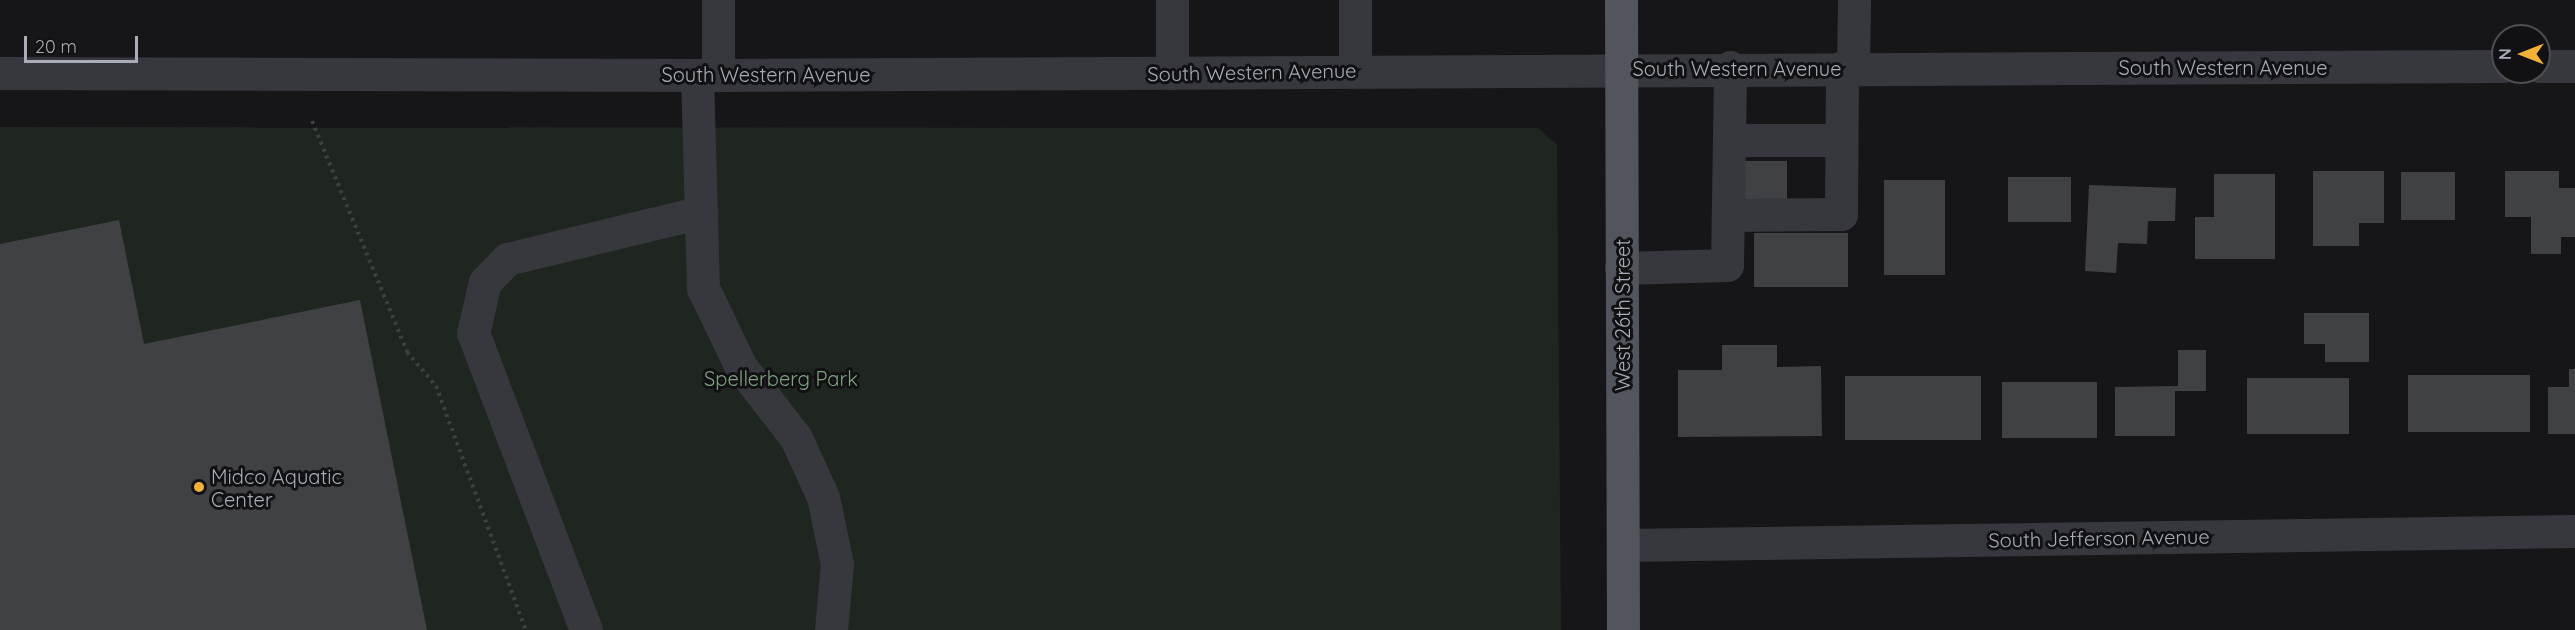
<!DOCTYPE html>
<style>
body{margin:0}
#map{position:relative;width:2575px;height:630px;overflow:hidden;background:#161618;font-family:Quicksand,sans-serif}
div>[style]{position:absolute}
.green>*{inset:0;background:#1e261f}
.building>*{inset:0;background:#404145;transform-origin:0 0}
.path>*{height:4px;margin-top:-2px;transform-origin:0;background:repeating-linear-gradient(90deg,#3d3f44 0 3px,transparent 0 7.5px)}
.minor>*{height:33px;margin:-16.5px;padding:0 16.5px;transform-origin:16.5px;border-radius:16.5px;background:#37383d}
.major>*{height:33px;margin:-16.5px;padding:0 16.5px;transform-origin:16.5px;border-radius:16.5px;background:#53555c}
.dots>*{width:16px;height:16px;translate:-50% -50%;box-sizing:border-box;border:3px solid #111113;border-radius:50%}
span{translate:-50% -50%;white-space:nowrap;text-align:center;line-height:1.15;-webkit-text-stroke:6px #111113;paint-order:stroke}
.street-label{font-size:20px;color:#a8adb8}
.park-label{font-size:20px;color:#7fa381}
.poi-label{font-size:20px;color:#a8adb8}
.left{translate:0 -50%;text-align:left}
.north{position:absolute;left:2491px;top:24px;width:60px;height:60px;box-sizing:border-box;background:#111113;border:2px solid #4d4f55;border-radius:50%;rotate:270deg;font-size:16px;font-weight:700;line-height:24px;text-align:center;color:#a8adb8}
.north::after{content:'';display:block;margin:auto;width:21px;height:27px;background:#f2b134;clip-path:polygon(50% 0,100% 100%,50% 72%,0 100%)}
.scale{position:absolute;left:24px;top:36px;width:114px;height:27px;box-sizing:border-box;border:3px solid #a8adb8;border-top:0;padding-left:8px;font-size:18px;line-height:21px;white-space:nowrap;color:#a8adb8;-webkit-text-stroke:4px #111113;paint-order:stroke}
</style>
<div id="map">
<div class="green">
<i style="clip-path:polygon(0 127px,1538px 128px,1557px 145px,1561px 630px,0 630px)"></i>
</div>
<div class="building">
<i style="left:1743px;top:161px;width:44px;height:41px"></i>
<i style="clip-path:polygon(2313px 171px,2384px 171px,2384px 223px,2359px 223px,2359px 246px,2313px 246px)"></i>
<i style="clip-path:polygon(2505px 171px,2559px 171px,2559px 188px,2575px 188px,2575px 237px,2561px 237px,2561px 254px,2531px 254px,2531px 217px,2505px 217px)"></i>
<i style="left:2401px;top:172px;width:54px;height:48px"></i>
<i style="clip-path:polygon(2214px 174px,2275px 174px,2275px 259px,2195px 259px,2195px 217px,2214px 217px)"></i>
<i style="left:2008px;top:177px;width:63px;height:45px"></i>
<i style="left:1884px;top:180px;width:61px;height:95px"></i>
<i style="clip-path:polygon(2089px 185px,2176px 188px,2175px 221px,2148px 221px,2147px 244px,2118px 243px,2116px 273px,2085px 271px)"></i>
<i style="clip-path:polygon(119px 220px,144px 344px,360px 300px,427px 630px,0 630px,0 244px)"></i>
<i style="left:1754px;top:233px;width:94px;height:54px"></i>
<i style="clip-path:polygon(2304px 313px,2369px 313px,2369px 362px,2325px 362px,2325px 344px,2304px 344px)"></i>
<i style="clip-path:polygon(1722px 345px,1777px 345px,1777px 367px,1821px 366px,1822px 436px,1678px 437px,1678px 370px,1722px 370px)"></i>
<i style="clip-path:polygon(2178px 350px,2206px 350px,2206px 391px,2175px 391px,2175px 436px,2115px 436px,2115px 387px,2178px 386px)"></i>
<i style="clip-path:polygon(2569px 369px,2575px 369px,2575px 434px,2548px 434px,2548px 387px,2569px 387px)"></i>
<i style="left:2408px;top:375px;width:122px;height:57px"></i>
<i style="left:1845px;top:376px;width:136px;height:64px"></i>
<i style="left:2247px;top:378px;width:102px;height:56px"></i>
<i style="left:2002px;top:382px;width:95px;height:56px"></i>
</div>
<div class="path">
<i style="left:312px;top:121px;width:250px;rotate:67.6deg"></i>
<i style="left:407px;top:352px;width:45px;rotate:49.5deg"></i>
<i style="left:436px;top:386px;width:260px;rotate:69.8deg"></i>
</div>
<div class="minor">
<i style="left:718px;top:0;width:75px;rotate:90deg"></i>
<i style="left:1172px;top:0;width:73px;rotate:90deg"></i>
<i style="left:2539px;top:66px;width:36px"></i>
<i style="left:1853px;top:67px;width:67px;rotate:-89.1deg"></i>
<i style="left:1355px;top:71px;width:71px;rotate:-90deg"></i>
<i style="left:0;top:73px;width:718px;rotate:0.16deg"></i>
<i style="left:718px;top:75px;width:1785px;rotate:-0.29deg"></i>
<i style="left:697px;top:75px;width:213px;rotate:88.4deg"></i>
<i style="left:703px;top:288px;width:88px;rotate:64.3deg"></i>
<i style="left:741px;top:367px;width:90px;rotate:52.2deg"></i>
<i style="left:796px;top:438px;width:65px;rotate:65.4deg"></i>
<i style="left:823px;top:497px;width:68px;rotate:78.2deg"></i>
<i style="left:837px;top:564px;width:66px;rotate:95.2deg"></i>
<i style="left:1729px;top:140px;width:112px"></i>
<i style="left:1728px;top:215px;width:113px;rotate:-0.5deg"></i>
<i style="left:1841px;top:214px;width:147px;rotate:-89.6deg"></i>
<i style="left:1621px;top:268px;width:106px;rotate:-1.6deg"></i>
<i style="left:1727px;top:265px;width:198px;rotate:-89.1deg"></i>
<i style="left:1623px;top:545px;width:952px;rotate:-0.84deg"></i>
<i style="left:586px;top:630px;width:318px;rotate:-110.8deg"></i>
<i style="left:473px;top:333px;width:52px;rotate:-76.8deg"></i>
<i style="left:485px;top:282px;width:32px;rotate:-46deg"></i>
<i style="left:507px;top:259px;width:200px;rotate:-13.6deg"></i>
</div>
<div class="major">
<i style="left:1621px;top:0;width:630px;rotate:89.82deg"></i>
</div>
<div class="dots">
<i style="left:199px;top:487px;background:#f2b134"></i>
</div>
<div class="street-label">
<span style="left:2223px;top:67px">South Western Avenue</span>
<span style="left:1737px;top:68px">South Western Avenue</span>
<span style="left:1252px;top:72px;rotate:-1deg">South Western Avenue</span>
<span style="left:766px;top:74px">South Western Avenue</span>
<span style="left:1622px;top:315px;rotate:-90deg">West 26th Street</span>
<span style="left:2099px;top:538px;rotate:-1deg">South Jefferson Avenue</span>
</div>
<div class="park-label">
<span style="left:781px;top:378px">Spellerberg Park</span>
</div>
<div class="poi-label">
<span class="left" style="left:211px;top:488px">Midco Aquatic<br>Center</span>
</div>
<div class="north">N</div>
<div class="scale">20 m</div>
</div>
